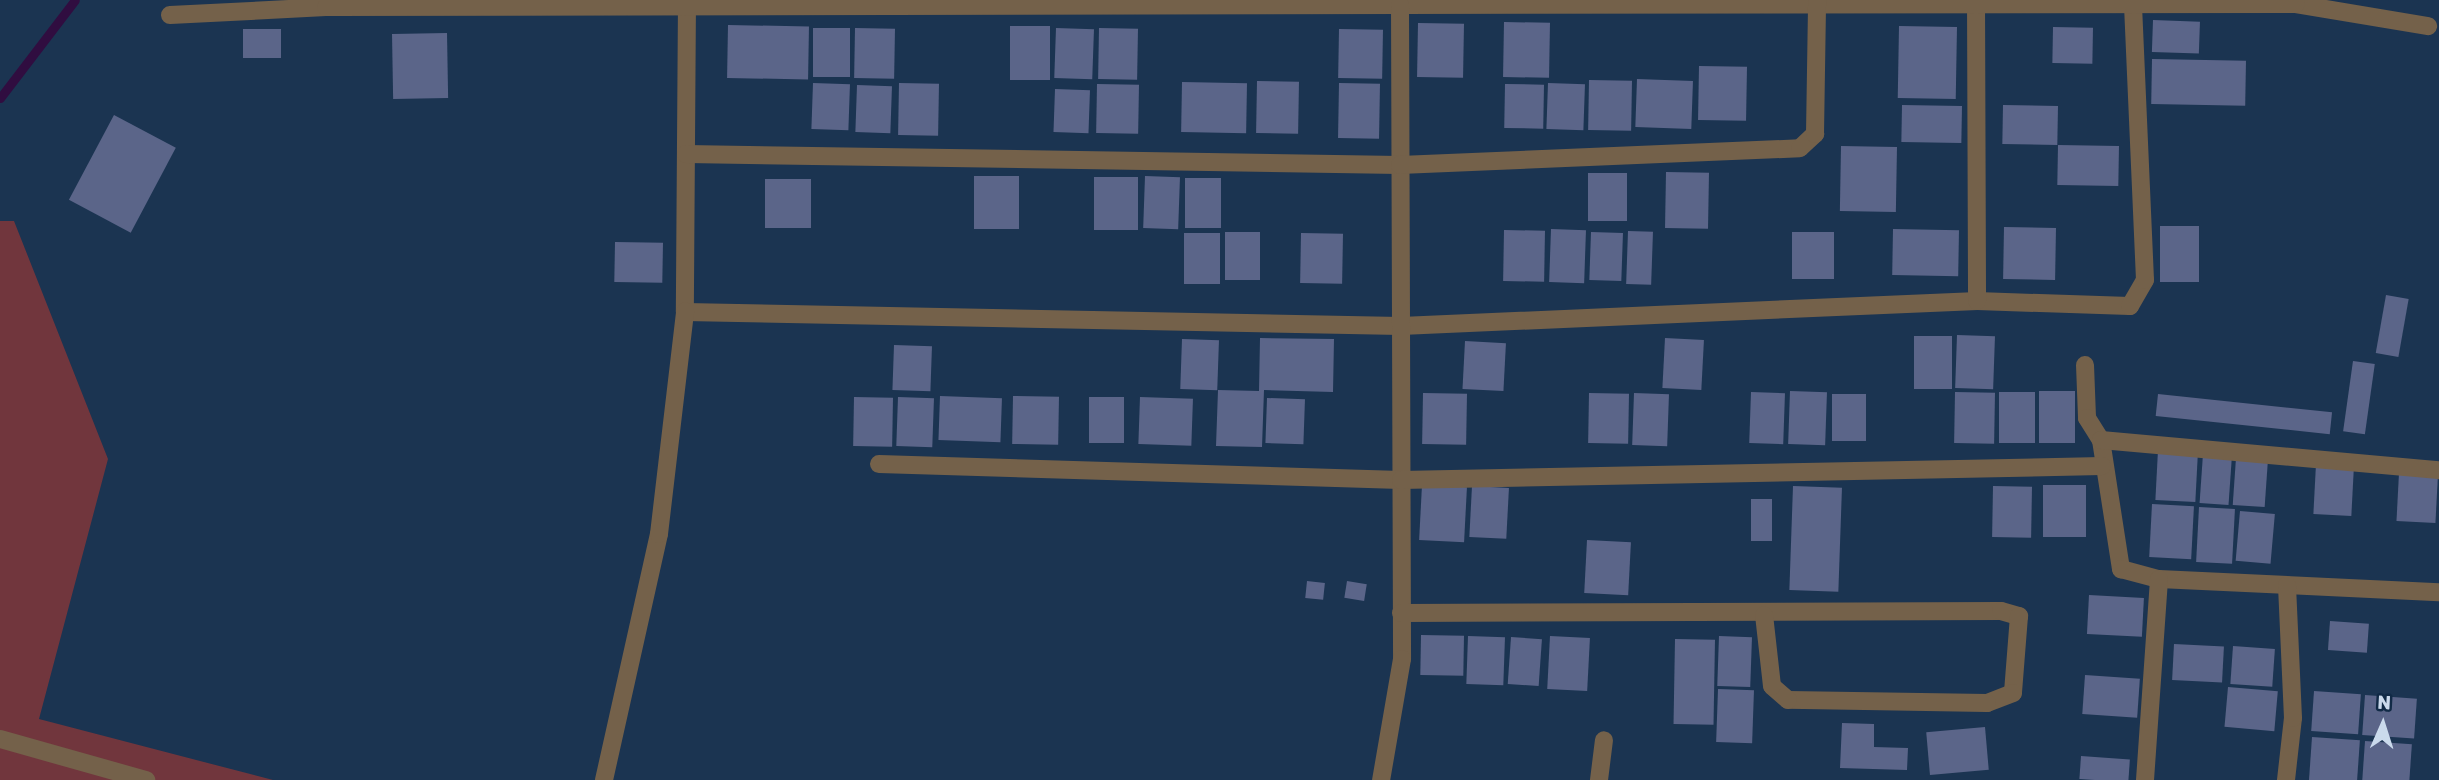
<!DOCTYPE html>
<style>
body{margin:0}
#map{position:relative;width:2439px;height:780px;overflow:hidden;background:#1b3451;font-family:Rubik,sans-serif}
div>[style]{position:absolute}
.green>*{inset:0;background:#71363d}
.stream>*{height:9px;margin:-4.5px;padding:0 4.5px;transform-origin:4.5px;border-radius:4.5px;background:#300d40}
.building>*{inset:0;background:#5b6589;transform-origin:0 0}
.lane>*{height:18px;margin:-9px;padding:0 9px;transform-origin:9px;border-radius:9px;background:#74614a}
.street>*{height:18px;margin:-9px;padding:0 9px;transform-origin:9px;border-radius:9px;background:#74614a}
span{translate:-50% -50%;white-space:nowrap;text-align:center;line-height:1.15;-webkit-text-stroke:5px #112a46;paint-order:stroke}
.north{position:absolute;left:2348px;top:689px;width:70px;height:70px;-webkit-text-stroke:5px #112a46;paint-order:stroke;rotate:3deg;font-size:19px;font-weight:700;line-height:28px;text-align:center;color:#cbdaec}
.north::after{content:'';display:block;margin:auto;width:24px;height:32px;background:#cbdaec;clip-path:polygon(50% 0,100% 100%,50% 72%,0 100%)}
</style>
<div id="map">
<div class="green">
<i style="clip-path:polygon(0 221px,14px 221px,108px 459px,39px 719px,273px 780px,0 780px)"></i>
</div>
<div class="stream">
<i style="left:0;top:98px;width:123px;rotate:-52.6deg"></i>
</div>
<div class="building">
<i style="left:2153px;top:20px;width:47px;height:32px;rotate:2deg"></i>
<i style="left:1504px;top:22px;width:46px;height:55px;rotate:1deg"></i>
<i style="left:1418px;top:23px;width:46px;height:54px;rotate:1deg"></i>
<i style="left:728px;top:25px;width:81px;height:53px;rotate:1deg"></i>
<i style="left:1010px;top:26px;width:40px;height:54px"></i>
<i style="left:1899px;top:26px;width:58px;height:72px;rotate:1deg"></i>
<i style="left:2053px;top:27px;width:40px;height:36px;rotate:1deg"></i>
<i style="left:813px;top:28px;width:37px;height:49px"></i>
<i style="left:855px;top:28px;width:40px;height:50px;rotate:1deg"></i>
<i style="left:1056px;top:28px;width:38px;height:50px;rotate:2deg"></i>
<i style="left:1099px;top:28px;width:39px;height:51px;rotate:1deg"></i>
<i style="left:243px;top:29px;width:38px;height:29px"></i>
<i style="left:1339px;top:29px;width:44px;height:49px;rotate:1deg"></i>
<i style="left:447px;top:33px;width:65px;height:55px;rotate:89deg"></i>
<i style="left:2152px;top:59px;width:94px;height:45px;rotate:1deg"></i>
<i style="left:1699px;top:66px;width:48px;height:54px;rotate:1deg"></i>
<i style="left:1637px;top:79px;width:56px;height:48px;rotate:2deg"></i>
<i style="left:1589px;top:80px;width:43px;height:50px;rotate:1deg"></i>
<i style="left:1257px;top:81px;width:42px;height:52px;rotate:1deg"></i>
<i style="left:1182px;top:82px;width:65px;height:50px;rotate:1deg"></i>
<i style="left:813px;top:83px;width:37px;height:46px;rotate:2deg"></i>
<i style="left:899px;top:83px;width:40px;height:52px;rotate:1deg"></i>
<i style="left:1339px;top:83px;width:41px;height:55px;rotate:1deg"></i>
<i style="left:1548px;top:83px;width:37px;height:46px;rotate:2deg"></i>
<i style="left:1097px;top:84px;width:42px;height:49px;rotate:1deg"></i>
<i style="left:1505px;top:84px;width:39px;height:44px;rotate:1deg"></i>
<i style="left:857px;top:85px;width:35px;height:47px;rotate:2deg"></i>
<i style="left:1055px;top:89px;width:35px;height:43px;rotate:2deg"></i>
<i style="left:1902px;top:105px;width:60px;height:37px;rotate:1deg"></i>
<i style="left:2003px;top:105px;width:55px;height:39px;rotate:1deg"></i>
<i style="left:114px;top:115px;width:70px;height:96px;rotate:28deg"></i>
<i style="left:2058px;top:145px;width:61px;height:40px;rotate:1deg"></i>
<i style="left:1841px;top:146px;width:56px;height:65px;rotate:1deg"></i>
<i style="left:1666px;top:172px;width:43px;height:56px;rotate:1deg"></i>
<i style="left:1588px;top:173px;width:39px;height:48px"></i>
<i style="left:974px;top:176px;width:45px;height:53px"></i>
<i style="left:1145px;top:176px;width:35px;height:52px;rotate:2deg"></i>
<i style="left:1094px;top:177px;width:44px;height:53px"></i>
<i style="left:1185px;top:178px;width:36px;height:50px"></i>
<i style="left:765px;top:179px;width:46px;height:49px"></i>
<i style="left:2160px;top:226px;width:39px;height:56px"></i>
<i style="left:2004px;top:227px;width:52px;height:52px;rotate:1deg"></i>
<i style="left:1551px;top:229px;width:35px;height:53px;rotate:2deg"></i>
<i style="left:1893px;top:229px;width:66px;height:46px;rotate:1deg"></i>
<i style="left:1504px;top:230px;width:41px;height:51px;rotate:1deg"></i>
<i style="left:1628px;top:231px;width:25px;height:53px;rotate:2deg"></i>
<i style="left:1225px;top:232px;width:35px;height:48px"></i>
<i style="left:1591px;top:232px;width:32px;height:48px;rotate:2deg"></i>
<i style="left:1792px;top:232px;width:42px;height:47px"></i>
<i style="left:1184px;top:233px;width:36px;height:51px"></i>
<i style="left:1301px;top:233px;width:42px;height:50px;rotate:1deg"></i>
<i style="left:615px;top:242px;width:48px;height:40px;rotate:1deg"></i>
<i style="left:2386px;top:295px;width:23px;height:59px;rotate:10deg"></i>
<i style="left:1957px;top:335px;width:38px;height:53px;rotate:2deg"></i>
<i style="left:1914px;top:336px;width:38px;height:53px"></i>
<i style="clip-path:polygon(1260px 338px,1334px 339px,1333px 392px,1264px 390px,1262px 447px,1216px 446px,1218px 390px,1259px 391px)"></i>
<i style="left:1665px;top:338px;width:39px;height:50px;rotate:3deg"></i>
<i style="left:1182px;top:339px;width:37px;height:50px;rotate:2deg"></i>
<i style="left:1465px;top:341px;width:41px;height:48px;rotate:3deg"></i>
<i style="left:894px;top:345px;width:38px;height:45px;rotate:2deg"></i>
<i style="left:2353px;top:361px;width:22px;height:71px;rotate:8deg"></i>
<i style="left:1790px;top:391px;width:37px;height:53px;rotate:2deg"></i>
<i style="left:2039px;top:391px;width:36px;height:52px"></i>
<i style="left:1751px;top:392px;width:34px;height:51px;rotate:2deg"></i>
<i style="left:1955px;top:392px;width:40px;height:51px;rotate:1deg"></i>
<i style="left:1999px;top:392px;width:36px;height:51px"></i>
<i style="left:1423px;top:393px;width:44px;height:51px;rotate:1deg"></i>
<i style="left:1589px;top:393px;width:40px;height:50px;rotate:1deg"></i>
<i style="left:1634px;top:393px;width:35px;height:52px;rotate:2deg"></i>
<i style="left:1832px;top:394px;width:34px;height:47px"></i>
<i style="left:2158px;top:394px;width:175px;height:22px;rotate:6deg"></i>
<i style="left:940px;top:396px;width:62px;height:44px;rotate:2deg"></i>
<i style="left:1013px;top:396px;width:46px;height:48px;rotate:1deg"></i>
<i style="left:854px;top:397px;width:39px;height:49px;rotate:1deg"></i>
<i style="left:898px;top:397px;width:36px;height:49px;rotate:2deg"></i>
<i style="left:1089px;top:397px;width:35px;height:46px"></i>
<i style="left:1140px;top:397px;width:53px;height:47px;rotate:2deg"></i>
<i style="left:1267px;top:398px;width:38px;height:45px;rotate:2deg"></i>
<i style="left:2158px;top:450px;width:40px;height:50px;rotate:3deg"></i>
<i style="left:2203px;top:454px;width:29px;height:49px;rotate:4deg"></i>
<i style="left:2236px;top:458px;width:32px;height:47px;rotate:4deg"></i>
<i style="left:2316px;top:464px;width:38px;height:50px;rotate:3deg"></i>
<i style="left:2399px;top:473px;width:39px;height:48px;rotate:3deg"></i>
<i style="left:1422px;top:485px;width:45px;height:55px;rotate:3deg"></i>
<i style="left:2043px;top:485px;width:43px;height:52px"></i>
<i style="left:1472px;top:486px;width:37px;height:51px;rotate:3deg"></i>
<i style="left:1793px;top:486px;width:49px;height:104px;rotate:2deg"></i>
<i style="left:1993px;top:486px;width:39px;height:51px;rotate:1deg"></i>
<i style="left:1751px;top:499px;width:21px;height:42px"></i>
<i style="left:2152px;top:504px;width:42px;height:53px;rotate:3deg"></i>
<i style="left:2199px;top:507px;width:36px;height:55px;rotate:3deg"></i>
<i style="left:2240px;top:511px;width:35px;height:50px;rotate:5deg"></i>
<i style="left:1587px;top:540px;width:44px;height:53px;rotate:3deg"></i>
<i style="left:1307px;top:581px;width:18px;height:17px;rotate:6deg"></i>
<i style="left:1347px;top:581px;width:20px;height:17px;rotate:9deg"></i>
<i style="left:2089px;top:595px;width:55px;height:39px;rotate:3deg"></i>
<i style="left:2330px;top:621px;width:39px;height:29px;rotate:4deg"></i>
<i style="left:1421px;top:635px;width:43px;height:40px;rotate:1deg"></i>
<i style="left:1468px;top:636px;width:37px;height:48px;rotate:2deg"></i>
<i style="left:1550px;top:636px;width:40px;height:53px;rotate:3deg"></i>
<i style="left:1719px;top:636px;width:33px;height:50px;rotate:2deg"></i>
<i style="left:1511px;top:637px;width:31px;height:47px;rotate:4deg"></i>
<i style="left:1675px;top:639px;width:40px;height:85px;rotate:1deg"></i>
<i style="left:2174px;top:644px;width:50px;height:36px;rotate:3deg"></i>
<i style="left:2233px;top:646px;width:42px;height:38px;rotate:4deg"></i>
<i style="left:2085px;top:675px;width:55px;height:39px;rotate:4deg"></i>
<i style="left:2228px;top:687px;width:50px;height:40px;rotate:5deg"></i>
<i style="left:1718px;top:689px;width:36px;height:53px;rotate:2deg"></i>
<i style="left:2314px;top:691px;width:47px;height:40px;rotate:4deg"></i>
<i style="left:2365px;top:695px;width:52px;height:40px;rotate:4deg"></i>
<i style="clip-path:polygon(1842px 723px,1874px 724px,1874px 747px,1908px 748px,1907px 770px,1840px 768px)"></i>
<i style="left:1985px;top:727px;width:43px;height:59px;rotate:85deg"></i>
<i style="left:2312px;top:737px;width:48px;height:43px;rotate:4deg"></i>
<i style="left:2365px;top:741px;width:47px;height:39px;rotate:4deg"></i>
<i style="left:2081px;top:756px;width:49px;height:23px;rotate:4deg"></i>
</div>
<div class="lane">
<i style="left:2296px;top:4px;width:134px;rotate:9.5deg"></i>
</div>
<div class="street">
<i style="left:687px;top:0;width:312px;rotate:90.4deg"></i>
<i style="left:685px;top:312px;width:716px;rotate:1.12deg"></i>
<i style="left:1401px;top:326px;width:577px;rotate:-2.49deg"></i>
<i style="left:1977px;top:301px;width:153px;rotate:1.9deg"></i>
<i style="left:2130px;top:306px;width:30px;rotate:-60deg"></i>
<i style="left:2145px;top:280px;width:280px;rotate:-92.5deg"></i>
<i style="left:1976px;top:0;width:301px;rotate:89.8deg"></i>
<i style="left:1400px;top:5px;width:896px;rotate:-0.06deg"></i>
<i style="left:170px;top:15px;width:156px;rotate:-2.9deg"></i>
<i style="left:326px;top:7px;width:1074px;rotate:-0.11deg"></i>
<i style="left:1400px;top:5px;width:654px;rotate:89.82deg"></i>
<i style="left:1402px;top:659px;width:123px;rotate:99.8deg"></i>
<i style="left:686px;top:154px;width:714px;rotate:0.88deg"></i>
<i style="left:1400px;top:165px;width:400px;rotate:-2.4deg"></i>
<i style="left:1800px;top:148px;width:21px;rotate:-43deg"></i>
<i style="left:1815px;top:134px;width:134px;rotate:-89.1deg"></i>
<i style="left:2085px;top:365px;width:53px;rotate:87.8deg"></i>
<i style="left:2087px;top:418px;width:26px;rotate:58deg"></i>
<i style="left:2101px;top:440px;width:131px;rotate:81.2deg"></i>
<i style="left:2121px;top:569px;width:39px;rotate:15deg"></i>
<i style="left:2159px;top:579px;width:280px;rotate:2.7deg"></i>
<i style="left:2101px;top:440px;width:339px;rotate:5.1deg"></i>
<i style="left:879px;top:464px;width:522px;rotate:1.76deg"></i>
<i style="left:1401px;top:480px;width:701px;rotate:-1.14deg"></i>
<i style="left:1401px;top:613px;width:600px;rotate:-0.19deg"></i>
<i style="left:2001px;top:611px;width:19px;rotate:16deg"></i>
<i style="left:2019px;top:616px;width:77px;rotate:94.5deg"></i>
<i style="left:2013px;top:693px;width:28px;rotate:159deg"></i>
<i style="left:1987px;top:703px;width:199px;rotate:-179.1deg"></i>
<i style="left:1788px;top:700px;width:21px;rotate:-139deg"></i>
<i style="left:1772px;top:686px;width:71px;rotate:-96.4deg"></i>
<i style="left:0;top:739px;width:152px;rotate:15.7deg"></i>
<i style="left:604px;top:780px;width:252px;rotate:-77.4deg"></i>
<i style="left:659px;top:534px;width:224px;rotate:-83.3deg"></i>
<i style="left:1599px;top:780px;width:40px;rotate:-82.9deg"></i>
<i style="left:2145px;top:780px;width:201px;rotate:-86deg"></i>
<i style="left:2286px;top:780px;width:62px;rotate:-83.6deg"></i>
<i style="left:2293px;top:718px;width:133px;rotate:-92.6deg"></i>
</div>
<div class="north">N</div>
</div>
